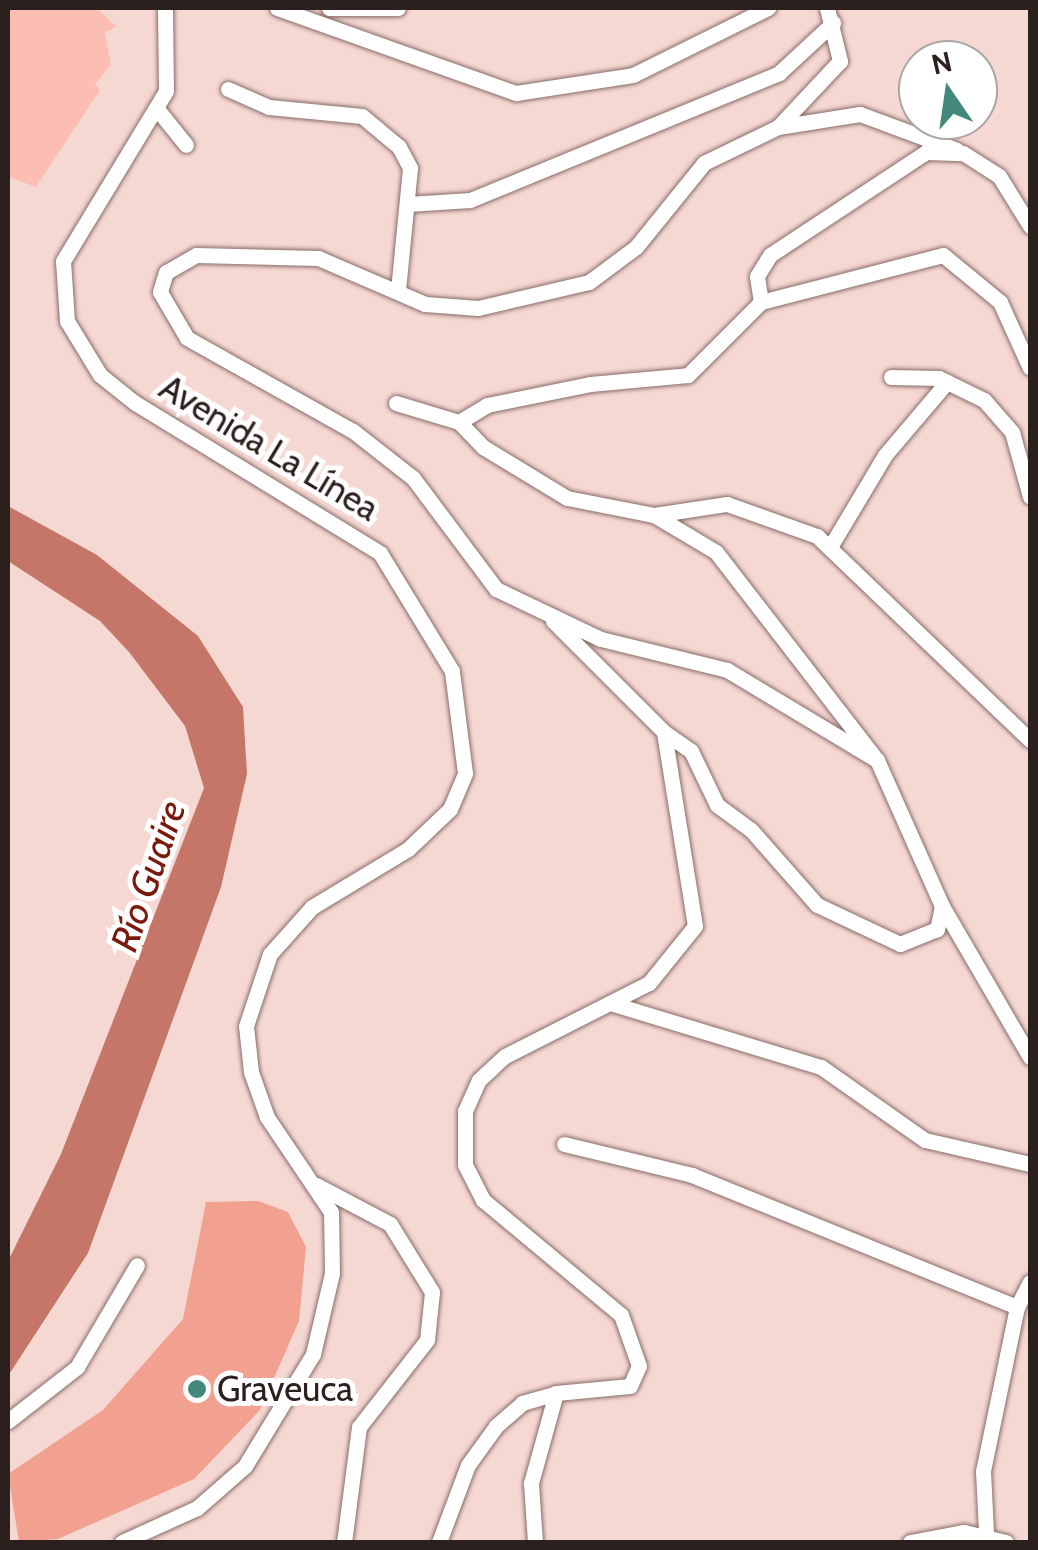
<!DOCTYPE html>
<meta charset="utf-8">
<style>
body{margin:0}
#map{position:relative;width:1038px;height:1550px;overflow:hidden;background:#f6d8d2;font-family:Cabin,sans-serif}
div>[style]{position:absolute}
.green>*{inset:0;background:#fcbeb2}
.water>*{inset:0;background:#c57668}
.building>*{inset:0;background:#f2a090}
.roads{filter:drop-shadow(0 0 2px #876c67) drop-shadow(0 0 2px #876c67)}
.street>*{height:15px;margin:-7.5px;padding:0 7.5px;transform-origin:7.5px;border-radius:7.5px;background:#fff}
.dots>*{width:28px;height:28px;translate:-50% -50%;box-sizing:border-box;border:5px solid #fff;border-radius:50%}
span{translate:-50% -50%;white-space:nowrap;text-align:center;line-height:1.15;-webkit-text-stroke:10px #fff;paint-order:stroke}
.street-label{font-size:35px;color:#2b201e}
.poi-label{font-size:35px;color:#2b201e}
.left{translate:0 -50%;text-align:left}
.water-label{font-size:38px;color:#78190b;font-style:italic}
.frame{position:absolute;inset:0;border:10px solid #2b201e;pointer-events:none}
.north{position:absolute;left:898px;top:40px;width:100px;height:100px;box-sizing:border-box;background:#fff;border:2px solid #aaa6a5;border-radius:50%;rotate:347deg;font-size:28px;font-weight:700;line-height:40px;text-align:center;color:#2b201e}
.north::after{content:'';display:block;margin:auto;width:35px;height:45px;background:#43887c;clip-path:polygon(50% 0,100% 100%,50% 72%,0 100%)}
</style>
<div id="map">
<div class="green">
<i style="clip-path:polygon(8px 8px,97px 8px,117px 27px,105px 32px,111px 65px,95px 84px,100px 90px,36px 187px,8px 177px)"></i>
</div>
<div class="water">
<i style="clip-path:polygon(8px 506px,97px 555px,198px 636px,243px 707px,247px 774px,221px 887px,88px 1253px,8px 1376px,8px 1261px,61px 1154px,204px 788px,185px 726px,129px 652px,100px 621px,8px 561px)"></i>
</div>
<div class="building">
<i style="clip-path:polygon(258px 1201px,288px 1212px,306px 1247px,299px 1321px,260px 1410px,194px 1479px,58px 1539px,19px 1542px,8px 1474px,103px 1410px,183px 1319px,206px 1202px)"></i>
</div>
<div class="roads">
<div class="street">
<i style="left:277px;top:8px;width:254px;rotate:19.6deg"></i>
<i style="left:516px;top:93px;width:118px;rotate:-8.7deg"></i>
<i style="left:633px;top:75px;width:151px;rotate:-26.4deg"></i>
<i style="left:329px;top:8px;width:69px"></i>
<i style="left:827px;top:8px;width:55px;rotate:76.2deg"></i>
<i style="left:840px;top:61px;width:91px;rotate:133.2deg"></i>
<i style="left:778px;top:127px;width:82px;rotate:154.1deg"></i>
<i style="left:704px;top:163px;width:108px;rotate:129deg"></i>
<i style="left:636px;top:247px;width:59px;rotate:143.3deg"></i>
<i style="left:589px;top:282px;width:114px;rotate:166.8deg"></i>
<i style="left:478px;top:308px;width:53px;rotate:-175.7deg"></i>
<i style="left:425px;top:304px;width:116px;rotate:-156.7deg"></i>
<i style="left:318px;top:258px;width:122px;rotate:-178.6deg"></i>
<i style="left:196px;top:255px;width:34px;rotate:150deg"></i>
<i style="left:166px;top:272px;width:21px;rotate:107deg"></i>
<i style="left:160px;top:292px;width:53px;rotate:59.6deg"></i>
<i style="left:187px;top:338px;width:190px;rotate:29.3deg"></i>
<i style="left:353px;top:431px;width:76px;rotate:38.1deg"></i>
<i style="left:413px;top:478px;width:139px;rotate:53.2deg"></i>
<i style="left:496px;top:589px;width:116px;rotate:25.5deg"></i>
<i style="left:601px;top:639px;width:130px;rotate:13.8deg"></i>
<i style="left:727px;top:670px;width:175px;rotate:31deg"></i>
<i style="left:228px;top:89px;width:45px;rotate:23.7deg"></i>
<i style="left:269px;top:107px;width:93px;rotate:5.5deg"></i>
<i style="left:362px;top:116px;width:48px;rotate:40deg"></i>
<i style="left:399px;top:147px;width:24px;rotate:62deg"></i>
<i style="left:410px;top:168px;width:124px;rotate:95.6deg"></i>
<i style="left:157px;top:109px;width:46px;rotate:51.1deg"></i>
<i style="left:778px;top:127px;width:83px;rotate:-9deg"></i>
<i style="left:860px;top:114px;width:103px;rotate:20.4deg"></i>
<i style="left:408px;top:204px;width:62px;rotate:-3.7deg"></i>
<i style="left:470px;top:200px;width:334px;rotate:-22.3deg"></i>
<i style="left:779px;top:73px;width:74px;rotate:-42.8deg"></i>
<i style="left:761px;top:302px;width:26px;rotate:-99deg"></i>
<i style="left:757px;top:276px;width:25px;rotate:-58deg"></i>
<i style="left:770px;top:255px;width:187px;rotate:-33.4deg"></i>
<i style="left:926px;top:152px;width:37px;rotate:2deg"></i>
<i style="left:963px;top:153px;width:43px;rotate:32.6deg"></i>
<i style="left:999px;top:176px;width:59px;rotate:58.2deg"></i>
<i style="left:891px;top:377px;width:48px;rotate:1.2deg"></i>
<i style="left:939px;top:378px;width:50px;rotate:26.1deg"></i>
<i style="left:984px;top:400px;width:43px;rotate:48.8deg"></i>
<i style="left:1012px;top:432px;width:67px;rotate:74.5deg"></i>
<i style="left:396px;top:403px;width:66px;rotate:16.8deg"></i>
<i style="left:459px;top:422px;width:35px;rotate:46deg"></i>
<i style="left:483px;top:447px;width:98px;rotate:31.3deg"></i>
<i style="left:567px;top:498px;width:89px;rotate:11.1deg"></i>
<i style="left:654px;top:515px;width:74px;rotate:-8.6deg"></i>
<i style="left:727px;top:504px;width:96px;rotate:19.6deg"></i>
<i style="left:817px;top:536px;width:295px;rotate:43.8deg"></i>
<i style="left:459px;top:422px;width:33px;rotate:-31deg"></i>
<i style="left:487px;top:405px;width:105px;rotate:-11.5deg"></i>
<i style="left:590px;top:384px;width:98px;rotate:-5.2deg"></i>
<i style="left:688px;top:375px;width:103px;rotate:-45deg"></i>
<i style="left:761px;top:302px;width:188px;rotate:-14.5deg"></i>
<i style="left:943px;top:255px;width:74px;rotate:39.5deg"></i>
<i style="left:1000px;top:302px;width:72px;rotate:65.6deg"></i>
<i style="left:654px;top:515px;width:72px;rotate:30.8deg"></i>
<i style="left:716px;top:552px;width:263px;rotate:52.3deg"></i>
<i style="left:877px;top:760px;width:160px;rotate:66deg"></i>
<i style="left:942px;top:906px;width:24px;rotate:102deg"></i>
<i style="left:937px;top:929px;width:40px;rotate:158deg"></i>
<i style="left:900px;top:944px;width:92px;rotate:-154.8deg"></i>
<i style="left:817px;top:905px;width:100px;rotate:-131.3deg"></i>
<i style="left:751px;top:830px;width:42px;rotate:-143.7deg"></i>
<i style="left:717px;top:805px;width:60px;rotate:-115.7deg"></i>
<i style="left:691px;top:751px;width:33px;rotate:-145deg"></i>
<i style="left:830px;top:547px;width:107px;rotate:-59.1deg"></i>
<i style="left:885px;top:455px;width:96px;rotate:-49.7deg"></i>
<i style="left:942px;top:906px;width:175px;rotate:59.8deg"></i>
<i style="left:610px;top:1003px;width:220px;rotate:16.9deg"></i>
<i style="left:821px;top:1067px;width:127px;rotate:35.1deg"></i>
<i style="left:925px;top:1140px;width:108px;rotate:12.9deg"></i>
<i style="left:564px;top:1144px;width:132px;rotate:13.6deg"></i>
<i style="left:692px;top:1175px;width:351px;rotate:22.1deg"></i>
<i style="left:316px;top:1185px;width:84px;rotate:27.8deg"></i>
<i style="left:390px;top:1224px;width:80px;rotate:58.3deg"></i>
<i style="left:432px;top:1292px;width:48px;rotate:95.9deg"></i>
<i style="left:427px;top:1340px;width:110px;rotate:128deg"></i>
<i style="left:359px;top:1427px;width:116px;rotate:97.4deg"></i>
<i style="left:8px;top:1421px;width:88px;rotate:-38deg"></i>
<i style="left:77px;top:1367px;width:118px;rotate:-59.5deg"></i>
<i style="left:986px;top:1532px;width:61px;rotate:-92.8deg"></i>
<i style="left:983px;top:1471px;width:167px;rotate:-78.3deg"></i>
<i style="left:1017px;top:1307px;width:28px;rotate:-63deg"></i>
<i style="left:122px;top:1542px;width:82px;rotate:-24.4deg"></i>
<i style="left:197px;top:1508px;width:64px;rotate:-41.2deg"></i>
<i style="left:245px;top:1466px;width:131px;rotate:-58.7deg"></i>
<i style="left:313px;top:1354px;width:83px;rotate:-76.8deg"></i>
<i style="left:332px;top:1273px;width:61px;rotate:-90.9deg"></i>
<i style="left:331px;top:1212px;width:115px;rotate:-124deg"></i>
<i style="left:267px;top:1117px;width:48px;rotate:-109.6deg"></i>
<i style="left:251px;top:1072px;width:46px;rotate:-96.2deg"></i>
<i style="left:246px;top:1026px;width:76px;rotate:-71.6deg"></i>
<i style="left:270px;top:954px;width:63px;rotate:-48.2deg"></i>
<i style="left:312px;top:907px;width:112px;rotate:-31.1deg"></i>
<i style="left:408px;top:849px;width:58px;rotate:-43.6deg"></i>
<i style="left:450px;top:809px;width:39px;rotate:-67deg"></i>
<i style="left:465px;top:773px;width:103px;rotate:-97.3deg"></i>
<i style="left:452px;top:671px;width:138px;rotate:-121.4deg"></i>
<i style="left:380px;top:553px;width:287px;rotate:-148.5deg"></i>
<i style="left:135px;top:403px;width:45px;rotate:-141.3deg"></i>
<i style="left:100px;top:375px;width:63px;rotate:-121.4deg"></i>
<i style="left:67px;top:321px;width:60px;rotate:-93.8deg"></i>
<i style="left:63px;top:261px;width:199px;rotate:-58.8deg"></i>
<i style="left:166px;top:91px;width:83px;rotate:-90.7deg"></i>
<i style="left:439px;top:1542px;width:82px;rotate:-69.4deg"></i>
<i style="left:468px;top:1465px;width:48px;rotate:-54.3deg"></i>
<i style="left:496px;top:1426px;width:35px;rotate:-41deg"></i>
<i style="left:522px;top:1403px;width:35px;rotate:-16deg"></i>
<i style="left:556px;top:1393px;width:74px;rotate:-5.4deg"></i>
<i style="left:630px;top:1386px;width:22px;rotate:-66deg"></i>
<i style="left:639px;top:1366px;width:54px;rotate:-109.4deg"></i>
<i style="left:621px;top:1315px;width:180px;rotate:-140.2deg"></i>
<i style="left:483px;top:1200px;width:39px;rotate:-117deg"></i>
<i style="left:465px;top:1165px;width:54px;rotate:-90deg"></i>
<i style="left:465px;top:1111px;width:34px;rotate:-66deg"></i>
<i style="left:479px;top:1080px;width:35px;rotate:-43deg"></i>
<i style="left:505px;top:1056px;width:161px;rotate:-26.9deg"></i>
<i style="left:649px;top:983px;width:73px;rotate:-51.1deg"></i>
<i style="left:695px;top:926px;width:196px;rotate:-99.1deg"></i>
<i style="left:664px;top:732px;width:157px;rotate:-135deg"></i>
<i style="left:535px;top:1542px;width:59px;rotate:-93.9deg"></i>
<i style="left:531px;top:1483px;width:93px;rotate:-74.5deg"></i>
<i style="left:910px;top:1542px;width:55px;rotate:-10.5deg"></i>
<i style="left:964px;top:1532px;width:43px;rotate:13.4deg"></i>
</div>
</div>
<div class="dots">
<i style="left:197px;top:1389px;background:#43887c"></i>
</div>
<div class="street-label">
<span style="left:269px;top:448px;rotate:31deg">Avenida La Línea</span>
</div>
<div class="poi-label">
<span class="left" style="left:217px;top:1389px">Graveuca</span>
</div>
<div class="water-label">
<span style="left:148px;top:876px;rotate:-71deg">Río Guaire</span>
</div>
<div class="frame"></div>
<div class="north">N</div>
</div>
